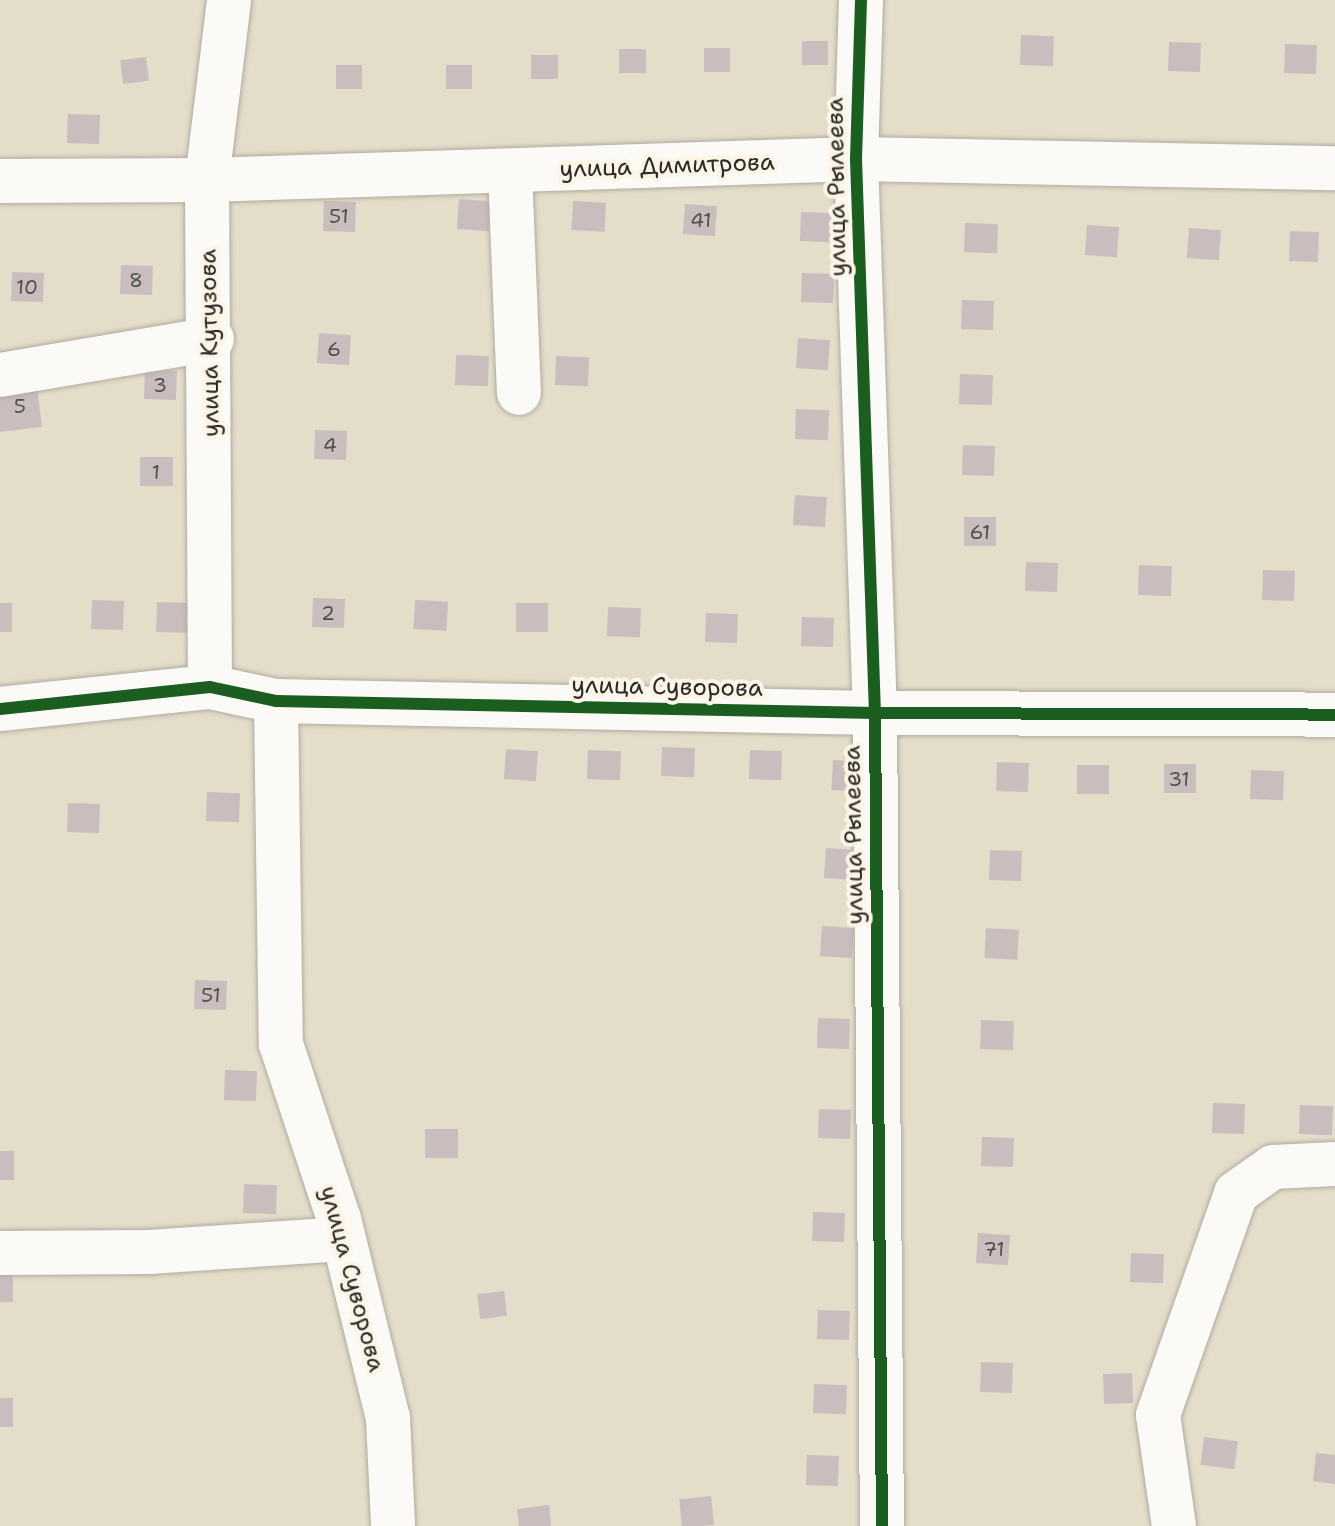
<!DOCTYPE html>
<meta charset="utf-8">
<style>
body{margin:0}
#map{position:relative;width:1335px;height:1526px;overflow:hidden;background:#e4ddca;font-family:"Shantell Sans",sans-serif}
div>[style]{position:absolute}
.building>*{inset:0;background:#cabdbe;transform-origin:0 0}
.roads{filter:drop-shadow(0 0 2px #b0aca0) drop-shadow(0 0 2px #b0aca0)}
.minor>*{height:44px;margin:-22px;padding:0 22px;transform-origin:22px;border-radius:22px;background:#fbfaf7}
.cycleway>*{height:12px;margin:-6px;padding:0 6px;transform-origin:6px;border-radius:6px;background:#1b5e20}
span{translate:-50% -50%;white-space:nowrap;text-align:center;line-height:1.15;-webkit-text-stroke:8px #fcf5e5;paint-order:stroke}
.number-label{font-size:20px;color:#535050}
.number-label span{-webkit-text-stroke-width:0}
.street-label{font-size:24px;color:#2b2b2b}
</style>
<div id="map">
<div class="building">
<i style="left:1021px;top:35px;width:33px;height:30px;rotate:2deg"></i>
<i style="left:802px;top:41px;width:26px;height:24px"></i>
<i style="left:1169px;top:42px;width:32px;height:29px;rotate:2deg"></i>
<i style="left:1285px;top:44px;width:32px;height:29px;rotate:2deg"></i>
<i style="left:704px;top:48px;width:26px;height:24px"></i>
<i style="left:646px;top:49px;width:24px;height:27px;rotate:90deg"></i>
<i style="left:558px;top:55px;width:24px;height:27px;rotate:90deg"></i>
<i style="left:146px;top:57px;width:24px;height:26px;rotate:83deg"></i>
<i style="left:336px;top:65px;width:26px;height:24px"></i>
<i style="left:446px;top:65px;width:26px;height:24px"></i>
<i style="left:68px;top:114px;width:32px;height:29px;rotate:2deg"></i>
<i style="left:459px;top:199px;width:32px;height:30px;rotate:4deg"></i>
<i style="left:324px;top:201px;width:32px;height:30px;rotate:2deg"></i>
<i style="left:573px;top:201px;width:33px;height:29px;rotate:3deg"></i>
<i style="left:685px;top:204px;width:32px;height:30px;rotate:4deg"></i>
<i style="left:801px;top:212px;width:33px;height:29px;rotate:2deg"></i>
<i style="left:965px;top:223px;width:33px;height:29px;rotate:2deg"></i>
<i style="left:1087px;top:225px;width:32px;height:30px;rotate:4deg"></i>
<i style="left:1189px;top:228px;width:32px;height:30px;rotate:4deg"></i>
<i style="left:1290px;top:231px;width:29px;height:30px;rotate:2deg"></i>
<i style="left:121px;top:265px;width:32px;height:29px;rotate:2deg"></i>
<i style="left:12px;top:272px;width:32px;height:29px;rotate:2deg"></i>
<i style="left:802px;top:273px;width:32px;height:29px;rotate:2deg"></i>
<i style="left:962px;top:300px;width:32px;height:29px;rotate:2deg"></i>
<i style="left:319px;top:333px;width:32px;height:30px;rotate:4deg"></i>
<i style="left:798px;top:338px;width:32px;height:30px;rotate:4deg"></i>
<i style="left:456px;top:355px;width:33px;height:30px;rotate:2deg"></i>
<i style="left:556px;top:356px;width:33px;height:29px;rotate:2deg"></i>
<i style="left:145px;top:370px;width:32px;height:29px;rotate:2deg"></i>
<i style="left:960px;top:374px;width:33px;height:30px;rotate:2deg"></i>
<i style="clip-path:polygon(36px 380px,42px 427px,0 432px,0 384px)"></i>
<i style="left:796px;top:409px;width:33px;height:30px;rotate:2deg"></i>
<i style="left:315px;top:430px;width:32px;height:29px;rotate:2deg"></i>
<i style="left:963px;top:445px;width:32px;height:30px;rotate:2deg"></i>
<i style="left:140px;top:457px;width:33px;height:29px"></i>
<i style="left:795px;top:495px;width:32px;height:30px;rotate:4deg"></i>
<i style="left:964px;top:517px;width:32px;height:29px"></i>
<i style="left:1026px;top:562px;width:32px;height:29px;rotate:2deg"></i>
<i style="left:1139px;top:565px;width:33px;height:30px;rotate:2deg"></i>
<i style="left:1263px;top:570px;width:32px;height:30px;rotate:2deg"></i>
<i style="left:313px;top:598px;width:32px;height:29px;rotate:2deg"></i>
<i style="left:92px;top:600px;width:32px;height:29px;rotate:2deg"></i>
<i style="left:415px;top:600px;width:33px;height:29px;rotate:3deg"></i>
<i style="left:157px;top:602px;width:32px;height:30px;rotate:2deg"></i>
<i style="left:0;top:603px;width:12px;height:29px"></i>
<i style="left:516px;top:603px;width:32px;height:29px"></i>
<i style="left:608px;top:607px;width:33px;height:29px;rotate:2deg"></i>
<i style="left:706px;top:613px;width:32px;height:29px;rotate:2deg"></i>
<i style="left:802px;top:617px;width:32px;height:29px;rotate:2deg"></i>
<i style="left:662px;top:747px;width:33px;height:29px;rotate:2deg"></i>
<i style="left:506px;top:749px;width:32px;height:30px;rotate:4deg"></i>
<i style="left:588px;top:750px;width:33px;height:29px;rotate:2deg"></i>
<i style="left:750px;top:750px;width:32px;height:29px;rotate:2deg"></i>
<i style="left:833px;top:760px;width:33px;height:30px;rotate:3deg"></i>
<i style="left:997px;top:762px;width:32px;height:29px;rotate:2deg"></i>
<i style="left:1164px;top:764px;width:32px;height:29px"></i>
<i style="left:1077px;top:765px;width:32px;height:29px"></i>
<i style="left:1251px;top:770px;width:33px;height:29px;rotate:2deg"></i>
<i style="left:207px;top:792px;width:33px;height:29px;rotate:2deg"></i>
<i style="left:68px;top:803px;width:32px;height:29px;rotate:2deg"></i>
<i style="left:826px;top:848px;width:32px;height:30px;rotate:4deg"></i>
<i style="left:990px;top:850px;width:32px;height:30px;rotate:2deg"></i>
<i style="left:822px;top:926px;width:32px;height:30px;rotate:4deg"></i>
<i style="left:986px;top:928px;width:33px;height:30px;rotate:3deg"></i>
<i style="left:195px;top:980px;width:32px;height:29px;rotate:2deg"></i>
<i style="left:818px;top:1018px;width:32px;height:30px;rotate:2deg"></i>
<i style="left:981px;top:1020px;width:33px;height:29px;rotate:2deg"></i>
<i style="left:225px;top:1070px;width:32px;height:30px;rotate:2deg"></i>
<i style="left:1213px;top:1103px;width:32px;height:30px;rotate:2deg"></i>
<i style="left:1300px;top:1105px;width:33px;height:29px;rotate:2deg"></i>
<i style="left:819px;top:1109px;width:32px;height:29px;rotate:2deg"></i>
<i style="left:458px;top:1129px;width:29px;height:33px;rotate:90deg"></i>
<i style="left:982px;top:1137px;width:32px;height:29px;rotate:2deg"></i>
<i style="left:0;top:1151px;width:14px;height:29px"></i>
<i style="left:244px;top:1184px;width:33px;height:29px;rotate:2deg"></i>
<i style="left:813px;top:1212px;width:32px;height:29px;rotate:2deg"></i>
<i style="left:978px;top:1233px;width:32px;height:30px;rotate:4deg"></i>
<i style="left:1131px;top:1253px;width:33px;height:29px;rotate:2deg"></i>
<i style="left:0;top:1273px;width:13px;height:29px"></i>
<i style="left:504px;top:1291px;width:25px;height:27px;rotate:83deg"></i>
<i style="left:818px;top:1310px;width:32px;height:29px;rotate:2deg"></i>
<i style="left:981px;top:1362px;width:32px;height:30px;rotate:2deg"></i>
<i style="left:1132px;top:1373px;width:30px;height:29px;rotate:88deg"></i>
<i style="left:814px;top:1384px;width:33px;height:29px;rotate:2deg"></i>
<i style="left:0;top:1398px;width:13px;height:29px"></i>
<i style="left:1204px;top:1437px;width:34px;height:28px;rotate:7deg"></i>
<i style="clip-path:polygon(1316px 1453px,1335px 1455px,1335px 1484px,1313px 1481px)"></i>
<i style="left:807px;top:1455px;width:32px;height:30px;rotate:2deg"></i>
<i style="left:711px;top:1496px;width:29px;height:32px;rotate:84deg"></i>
<i style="clip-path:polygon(549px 1505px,551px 1526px,519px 1526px,517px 1509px)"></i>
</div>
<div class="roads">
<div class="minor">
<i style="left:861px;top:0;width:159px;rotate:91.8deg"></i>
<i style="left:856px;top:159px;width:554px;rotate:88.04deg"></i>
<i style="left:875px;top:713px;width:813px;rotate:89.51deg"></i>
<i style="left:510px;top:171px;width:222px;rotate:87.7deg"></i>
<i style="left:0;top:181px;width:207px;rotate:-0.3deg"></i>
<i style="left:207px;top:180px;width:649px;rotate:-1.85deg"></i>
<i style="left:856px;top:159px;width:479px;rotate:1.1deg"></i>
<i style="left:0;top:375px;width:215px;rotate:-9.6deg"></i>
<i style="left:210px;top:687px;width:507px;rotate:-90.34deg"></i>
<i style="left:207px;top:180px;width:181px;rotate:-83deg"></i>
<i style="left:276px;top:701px;width:343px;rotate:89.2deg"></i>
<i style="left:281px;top:1044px;width:184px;rotate:71.7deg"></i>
<i style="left:339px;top:1219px;width:205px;rotate:76.2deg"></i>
<i style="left:388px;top:1418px;width:108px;rotate:87.3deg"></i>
<i style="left:0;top:709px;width:211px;rotate:-6deg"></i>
<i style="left:210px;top:687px;width:67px;rotate:12deg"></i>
<i style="left:276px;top:701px;width:599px;rotate:1.15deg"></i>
<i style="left:875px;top:713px;width:460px;rotate:0.2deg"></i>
<i style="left:0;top:1253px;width:149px;rotate:-0.4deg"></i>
<i style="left:149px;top:1252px;width:195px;rotate:-3.8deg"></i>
<i style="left:1174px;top:1526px;width:112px;rotate:-98.2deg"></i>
<i style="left:1158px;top:1415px;width:235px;rotate:-70.6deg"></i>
<i style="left:1236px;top:1193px;width:45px;rotate:-35.1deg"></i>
<i style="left:1273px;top:1167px;width:62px;rotate:-2.8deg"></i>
</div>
</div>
<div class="cycleway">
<i style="left:861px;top:0;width:159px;rotate:91.8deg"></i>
<i style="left:856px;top:159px;width:554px;rotate:88.04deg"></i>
<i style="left:875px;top:713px;width:813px;rotate:89.51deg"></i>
<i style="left:0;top:709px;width:211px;rotate:-6deg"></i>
<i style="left:210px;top:687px;width:67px;rotate:12deg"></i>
<i style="left:276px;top:701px;width:599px;rotate:1.15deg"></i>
<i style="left:875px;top:713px;width:460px;rotate:0.2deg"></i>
</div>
<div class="number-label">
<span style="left:339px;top:216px">51</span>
<span style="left:701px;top:220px">41</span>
<span style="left:136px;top:280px">8</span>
<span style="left:27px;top:287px">10</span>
<span style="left:334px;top:349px">6</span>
<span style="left:160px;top:385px">3</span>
<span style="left:20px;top:406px">5</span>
<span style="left:330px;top:445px">4</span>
<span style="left:156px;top:472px">1</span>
<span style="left:980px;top:532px">61</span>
<span style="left:328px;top:613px">2</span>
<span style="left:1179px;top:779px">31</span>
<span style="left:211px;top:995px">51</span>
<span style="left:994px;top:1249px">71</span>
</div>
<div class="street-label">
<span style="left:667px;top:166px;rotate:-2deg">улица Димитрова</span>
<span style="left:837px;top:187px;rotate:-91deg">улица Рылеева</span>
<span style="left:210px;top:343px;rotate:-91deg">улица Кутузова</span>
<span style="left:667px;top:687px;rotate:1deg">улица Суворова</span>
<span style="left:854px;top:835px;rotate:-91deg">улица Рылеева</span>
<span style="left:352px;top:1279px;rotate:75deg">улица Суворова</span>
</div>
</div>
